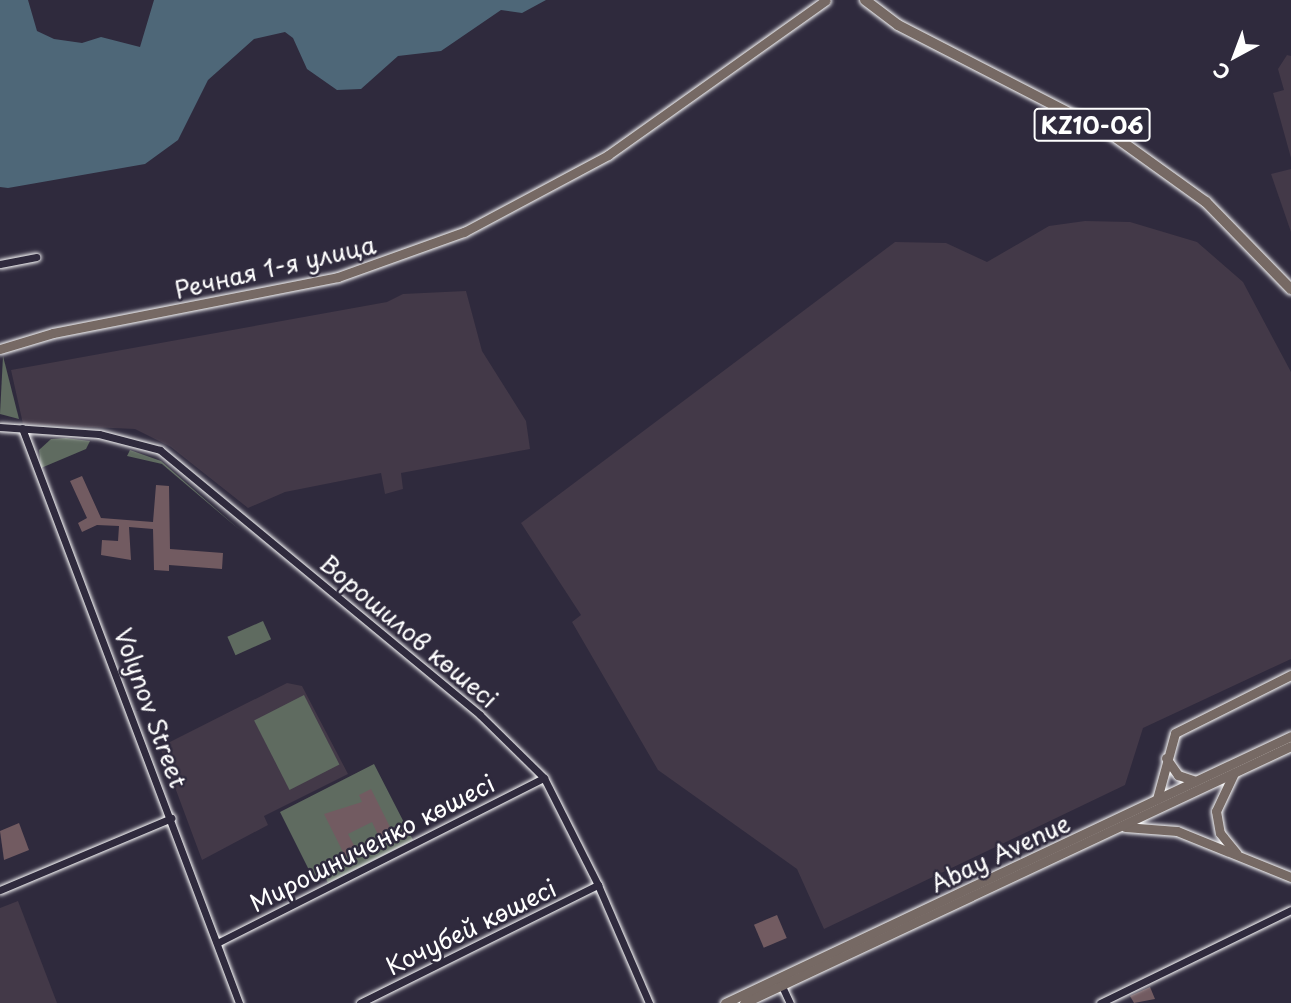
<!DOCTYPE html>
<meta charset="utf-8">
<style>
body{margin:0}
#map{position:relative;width:1291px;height:1003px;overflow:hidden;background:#2f2a3d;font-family:"Playpen Sans",sans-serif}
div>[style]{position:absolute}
.built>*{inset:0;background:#433948}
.green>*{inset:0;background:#5f6b60;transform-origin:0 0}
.water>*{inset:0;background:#4e6778}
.building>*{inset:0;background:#725b61;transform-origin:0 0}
.roads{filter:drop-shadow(0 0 2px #fff) drop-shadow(0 0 2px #fff)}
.minor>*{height:7px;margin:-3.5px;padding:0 3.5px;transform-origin:3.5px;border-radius:3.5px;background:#2f2a3d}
.major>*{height:9px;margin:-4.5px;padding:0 4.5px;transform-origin:4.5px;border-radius:4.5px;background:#766964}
.highway>*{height:10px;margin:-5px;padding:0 5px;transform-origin:5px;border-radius:5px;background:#766964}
span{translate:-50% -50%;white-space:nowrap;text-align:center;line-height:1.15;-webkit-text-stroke:5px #2f2a3d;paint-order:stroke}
.shield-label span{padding:2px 5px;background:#2f2a3d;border:2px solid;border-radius:5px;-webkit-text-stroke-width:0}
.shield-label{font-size:23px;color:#fff;font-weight:700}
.street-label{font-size:24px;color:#fff}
.north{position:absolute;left:1200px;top:21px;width:70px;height:70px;-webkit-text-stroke:5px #2f2a3d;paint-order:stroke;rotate:221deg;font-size:19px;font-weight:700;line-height:28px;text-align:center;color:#fff}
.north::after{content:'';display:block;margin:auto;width:24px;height:32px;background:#fff;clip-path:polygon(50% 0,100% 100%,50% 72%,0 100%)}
</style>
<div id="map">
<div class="built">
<i style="clip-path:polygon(1287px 55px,1291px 56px,1291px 158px,1273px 93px,1284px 90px,1278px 69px)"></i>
<i style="clip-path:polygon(1291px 169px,1291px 232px,1271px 174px)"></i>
<i style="clip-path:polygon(1085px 221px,1130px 222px,1197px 242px,1243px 282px,1291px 372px,1291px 659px,1143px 728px,1125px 785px,824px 929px,797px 869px,658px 770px,572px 622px,581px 615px,521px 523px,895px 242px,946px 243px,987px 262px,1049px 226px)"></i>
<i style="clip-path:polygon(466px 291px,482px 351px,526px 421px,530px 449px,401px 473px,403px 489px,385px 494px,381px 473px,285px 492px,248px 508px,171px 447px,135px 429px,23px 424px,11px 370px,387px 302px,403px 294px)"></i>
<i style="clip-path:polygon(287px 683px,302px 686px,348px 774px,264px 816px,268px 825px,202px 860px,160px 747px)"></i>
<i style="clip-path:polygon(18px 901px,57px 1003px,0 1003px,0 908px)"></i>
</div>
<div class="green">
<i style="clip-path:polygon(3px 356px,19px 419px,0 414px)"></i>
<i style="clip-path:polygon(51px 439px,66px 438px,90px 441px,86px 449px,41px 468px,39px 450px)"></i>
<i style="clip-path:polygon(130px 450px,161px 461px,241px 531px,162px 464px,127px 456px)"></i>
<i style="left:263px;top:621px;width:20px;height:39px;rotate:66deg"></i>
<i style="left:304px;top:695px;width:78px;height:56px;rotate:63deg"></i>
<i style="clip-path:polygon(374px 764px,413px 840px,328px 883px,325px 877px,315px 882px,280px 812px)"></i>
</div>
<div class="water">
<i style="clip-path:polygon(0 0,28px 0,37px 31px,54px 39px,82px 43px,101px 37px,140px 47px,154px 0,546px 0,522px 13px,501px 10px,441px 51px,398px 56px,361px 89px,337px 90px,307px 69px,293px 38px,285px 32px,254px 39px,208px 80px,178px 140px,145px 164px,8px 188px,0 187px)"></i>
</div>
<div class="building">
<i style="clip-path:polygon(82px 476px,101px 518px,153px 522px,156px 485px,169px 486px,170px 549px,223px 553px,222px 569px,169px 565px,169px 571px,154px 570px,153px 529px,129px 527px,131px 560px,101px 555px,102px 540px,118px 541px,119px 526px,97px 525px,82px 532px,78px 523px,87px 518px,70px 481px)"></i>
<i style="clip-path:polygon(371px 789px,394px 835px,381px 841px,372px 822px,348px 834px,357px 851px,345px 856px,324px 814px,362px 802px,359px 795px)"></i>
<i style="clip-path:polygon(19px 823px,29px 850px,4px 860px,0 831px)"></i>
<i style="left:777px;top:915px;width:25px;height:25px;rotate:67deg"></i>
<i style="clip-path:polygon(1150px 987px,1155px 999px,1134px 1003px,1130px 996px)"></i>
</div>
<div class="roads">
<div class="minor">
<i style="left:0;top:264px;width:37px;rotate:-11deg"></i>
<i style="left:0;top:427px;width:99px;rotate:4deg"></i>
<i style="left:99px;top:434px;width:63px;rotate:14.7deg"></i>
<i style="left:160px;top:450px;width:415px;rotate:39.6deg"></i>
<i style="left:480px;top:715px;width:90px;rotate:44.5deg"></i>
<i style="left:544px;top:778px;width:120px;rotate:63.2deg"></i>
<i style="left:598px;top:885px;width:129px;rotate:66.6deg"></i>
<i style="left:22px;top:428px;width:615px;rotate:69.32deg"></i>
<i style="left:0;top:890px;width:186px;rotate:-22.8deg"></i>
<i style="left:217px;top:943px;width:366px;rotate:-26.8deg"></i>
<i style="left:780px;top:982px;width:23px;rotate:65deg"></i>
<i style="left:360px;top:1003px;width:266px;rotate:-26.4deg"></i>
<i style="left:1100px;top:1003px;width:212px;rotate:-26deg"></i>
</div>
<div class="major">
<i style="left:0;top:349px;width:55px;rotate:-16.8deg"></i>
<i style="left:53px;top:333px;width:290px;rotate:-11.1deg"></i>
<i style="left:338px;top:277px;width:134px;rotate:-19.7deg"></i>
<i style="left:464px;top:232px;width:163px;rotate:-28.1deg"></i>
<i style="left:608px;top:155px;width:267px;rotate:-35.4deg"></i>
<i style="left:1166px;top:758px;width:21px;rotate:55deg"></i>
<i style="left:1178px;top:775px;width:18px;rotate:19deg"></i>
<i style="left:1234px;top:773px;width:42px;rotate:115.3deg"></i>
<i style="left:1216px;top:811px;width:22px;rotate:80deg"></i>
<i style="left:1220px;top:833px;width:26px;rotate:51deg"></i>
<i style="left:1157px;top:799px;width:68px;rotate:-74.7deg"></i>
<i style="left:1175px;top:733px;width:130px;rotate:-26.6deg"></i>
<i style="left:1125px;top:827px;width:52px;rotate:4.4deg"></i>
<i style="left:1177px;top:831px;width:123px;rotate:22deg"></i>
<i style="left:725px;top:1003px;width:626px;rotate:-25.25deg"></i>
<i style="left:744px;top:1003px;width:604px;rotate:-25.17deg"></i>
</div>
<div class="highway">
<i style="left:865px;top:0;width:41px;rotate:37.1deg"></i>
<i style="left:898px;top:25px;width:243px;rotate:27.2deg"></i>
<i style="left:1114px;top:136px;width:113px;rotate:35.7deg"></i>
<i style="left:1206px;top:202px;width:122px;rotate:45.7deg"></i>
</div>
</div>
<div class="shield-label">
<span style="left:1092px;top:125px">KZ10-06</span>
</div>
<div class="street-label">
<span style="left:275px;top:267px;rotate:-13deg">Речная 1-я улица</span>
<span style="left:409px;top:631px;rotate:40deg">Ворошилов көшесі</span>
<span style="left:151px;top:708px;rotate:70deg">Volynov Street</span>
<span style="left:372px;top:843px;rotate:-27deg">Мирошниченко көшесі</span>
<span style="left:1000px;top:853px;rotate:-25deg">Abay Avenue</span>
<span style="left:471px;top:927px;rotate:-26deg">Кочубей көшесі</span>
</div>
<div class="north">С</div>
</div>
